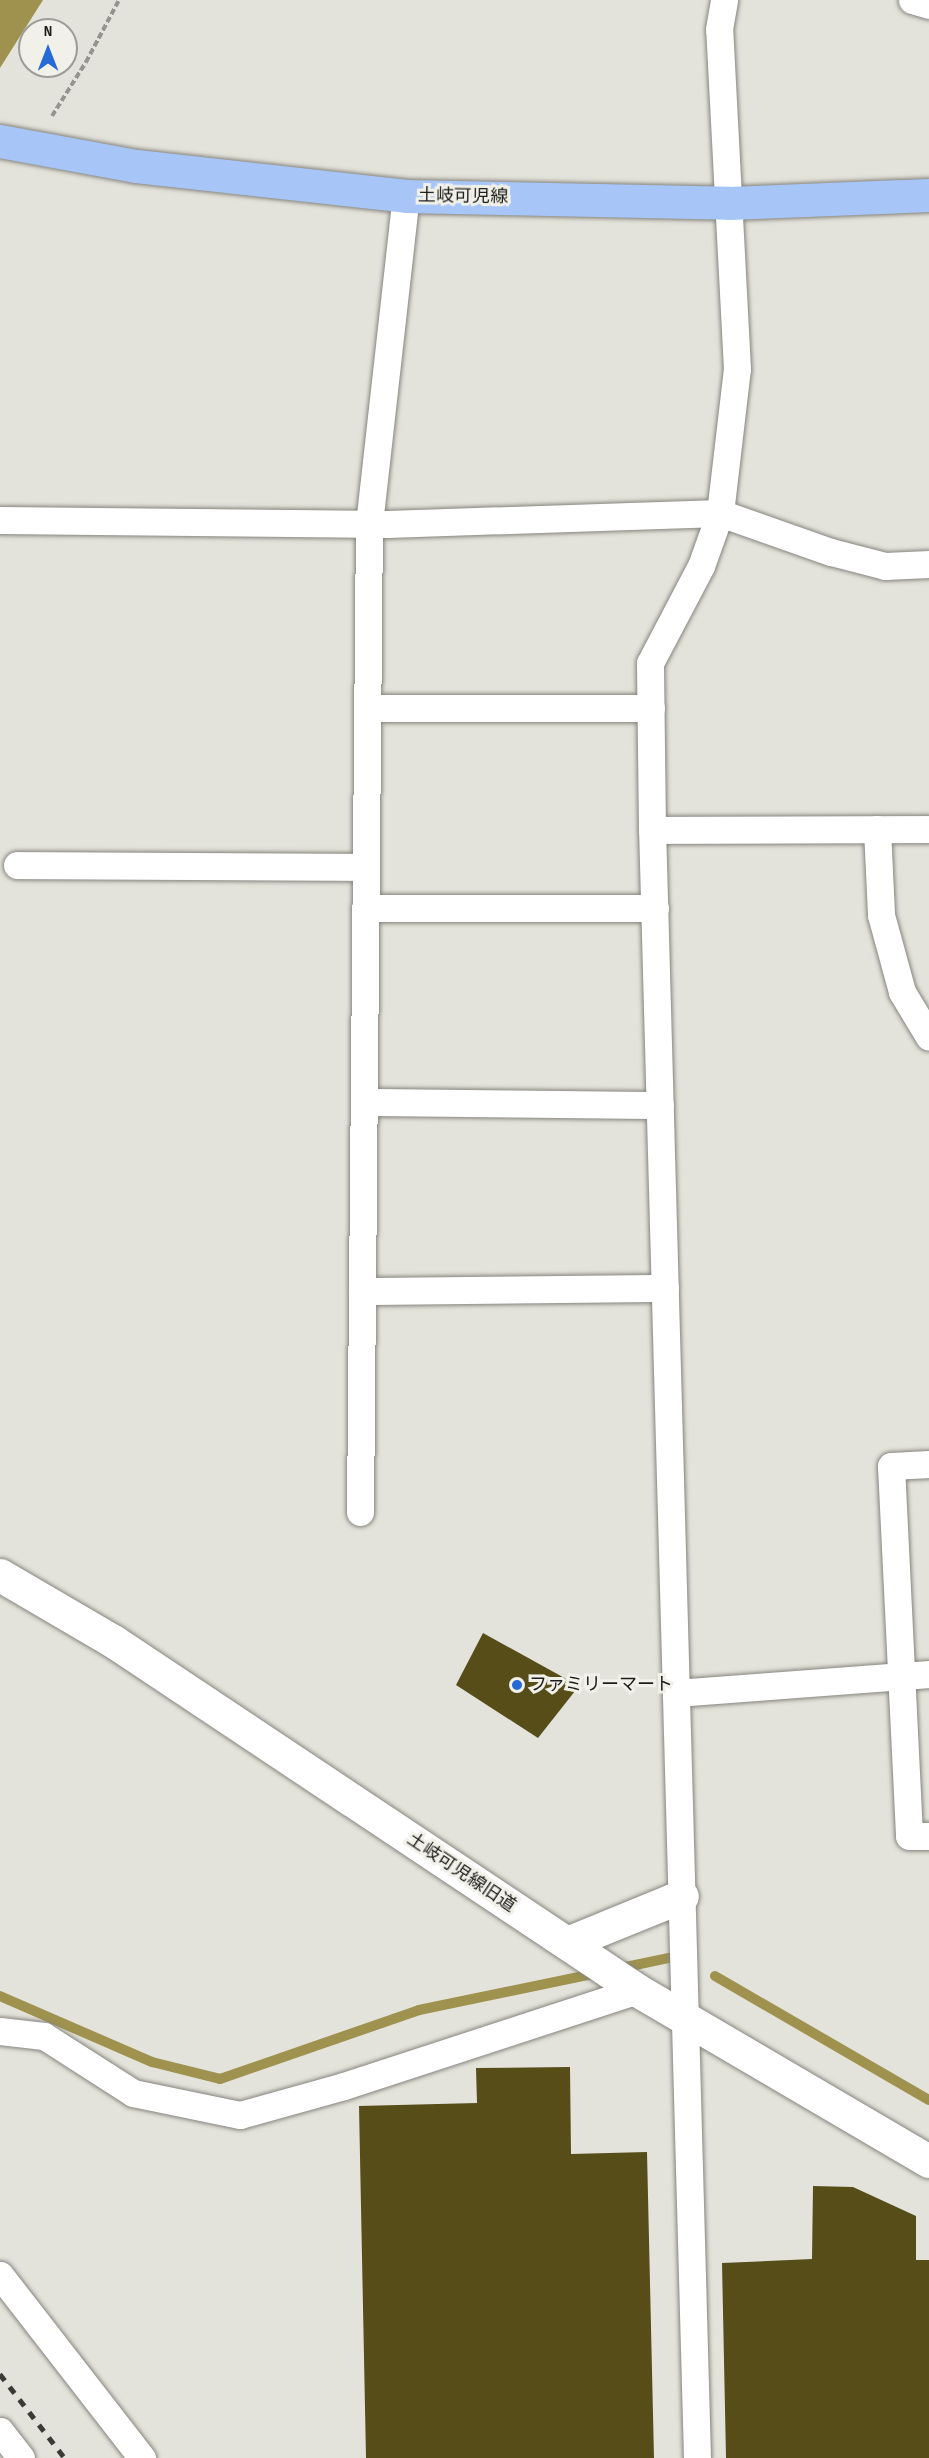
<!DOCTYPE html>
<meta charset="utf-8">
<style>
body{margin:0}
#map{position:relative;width:929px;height:2458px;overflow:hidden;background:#e4e3db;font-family:"Sofia Sans Condensed","Noto Sans JP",sans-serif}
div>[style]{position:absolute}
.water>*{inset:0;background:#9e924e}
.stream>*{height:10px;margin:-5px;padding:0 5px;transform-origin:5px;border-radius:5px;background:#9e924e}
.building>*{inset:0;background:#564d18}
.path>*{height:4px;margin-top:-2px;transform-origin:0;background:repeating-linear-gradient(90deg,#95948e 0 6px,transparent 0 9px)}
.roads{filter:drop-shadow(0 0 2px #86857e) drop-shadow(0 0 2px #86857e)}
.minor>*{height:27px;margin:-13.5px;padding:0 13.5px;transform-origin:13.5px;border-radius:13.5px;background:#fff}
.tertiary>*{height:33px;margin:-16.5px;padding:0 16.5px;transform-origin:16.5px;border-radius:16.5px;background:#fff}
.primary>*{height:33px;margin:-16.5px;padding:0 16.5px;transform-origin:16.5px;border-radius:16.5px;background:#a7c6f7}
.rail>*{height:4.5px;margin-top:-2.25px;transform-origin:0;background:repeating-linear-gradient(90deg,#3b3a37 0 8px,transparent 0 16px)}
.dots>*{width:16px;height:16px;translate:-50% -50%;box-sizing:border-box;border:3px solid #f1f0e9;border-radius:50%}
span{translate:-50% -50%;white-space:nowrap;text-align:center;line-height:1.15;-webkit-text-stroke:6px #f1f0e9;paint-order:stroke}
.street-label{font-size:18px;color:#1c1c19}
.poi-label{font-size:18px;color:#1c1c19}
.left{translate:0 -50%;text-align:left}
.north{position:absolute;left:18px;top:18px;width:60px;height:60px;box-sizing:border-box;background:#f1f0e9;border:2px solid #9c9b96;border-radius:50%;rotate:0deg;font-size:16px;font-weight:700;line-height:24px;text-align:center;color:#1c1c19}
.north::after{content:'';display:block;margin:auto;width:21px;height:27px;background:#256ad6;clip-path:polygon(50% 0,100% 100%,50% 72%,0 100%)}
</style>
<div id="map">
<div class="water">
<i style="clip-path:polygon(0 0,43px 0,0 68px)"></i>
</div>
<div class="stream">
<i style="left:616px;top:1969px;width:63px;rotate:-11.8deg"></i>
<i style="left:715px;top:1976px;width:247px;rotate:30.1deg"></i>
<i style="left:0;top:1996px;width:166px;rotate:23.5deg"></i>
<i style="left:152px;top:2062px;width:70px;rotate:14deg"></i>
<i style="left:220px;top:2079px;width:211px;rotate:-19.1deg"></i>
<i style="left:419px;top:2010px;width:183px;rotate:-11.7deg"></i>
</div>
<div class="building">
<i style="clip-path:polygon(483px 1633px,579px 1686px,538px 1738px,456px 1685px)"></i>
<i style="clip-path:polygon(570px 2067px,571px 2154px,647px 2152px,654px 2458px,366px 2458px,359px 2106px,477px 2103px,476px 2068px)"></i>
<i style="clip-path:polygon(813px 2186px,853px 2187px,916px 2216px,916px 2260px,929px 2260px,929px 2458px,726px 2458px,722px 2263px,812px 2259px)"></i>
</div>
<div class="path">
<i style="left:52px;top:116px;width:64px;rotate:-57.8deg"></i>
<i style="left:86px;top:62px;width:70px;rotate:-62deg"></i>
</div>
<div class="roads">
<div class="minor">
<i style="left:912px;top:0;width:18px;rotate:16deg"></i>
<i style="left:0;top:520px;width:387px;rotate:0.6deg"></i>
<i style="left:387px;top:524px;width:333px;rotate:-1.9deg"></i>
<i style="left:720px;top:513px;width:118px;rotate:19.4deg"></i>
<i style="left:831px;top:552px;width:56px;rotate:14.5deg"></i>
<i style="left:885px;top:566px;width:44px;rotate:-2.6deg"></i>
<i style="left:367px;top:708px;width:284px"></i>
<i style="left:877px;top:829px;width:86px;rotate:87.3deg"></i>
<i style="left:881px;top:915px;width:80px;rotate:74.7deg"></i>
<i style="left:902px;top:992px;width:52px;rotate:59deg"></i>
<i style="left:652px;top:830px;width:277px;rotate:-0.2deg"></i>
<i style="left:17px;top:865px;width:348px;rotate:0.3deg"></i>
<i style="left:365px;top:908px;width:290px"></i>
<i style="left:364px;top:1102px;width:296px;rotate:0.6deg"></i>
<i style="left:362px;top:1291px;width:303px;rotate:-0.6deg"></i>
<i style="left:929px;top:1464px;width:38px;rotate:177deg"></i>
<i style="left:891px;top:1466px;width:370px;rotate:87.2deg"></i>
<i style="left:909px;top:1836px;width:20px"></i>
<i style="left:360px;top:1512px;width:988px;rotate:-89.48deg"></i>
<i style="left:369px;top:524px;width:330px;rotate:-83.6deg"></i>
<i style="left:676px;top:1693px;width:254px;rotate:-4.3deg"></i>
<i style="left:0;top:2031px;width:44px;rotate:6.5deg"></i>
<i style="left:44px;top:2036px;width:106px;rotate:32.6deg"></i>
<i style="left:133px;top:2093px;width:109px;rotate:11.6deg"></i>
<i style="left:240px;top:2115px;width:108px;rotate:-15.6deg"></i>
<i style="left:344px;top:2086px;width:308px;rotate:-18.1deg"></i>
<i style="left:0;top:2275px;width:232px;rotate:52.2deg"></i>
<i style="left:0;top:2431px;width:34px;rotate:52deg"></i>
<i style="left:697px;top:2458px;width:1629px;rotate:-91.58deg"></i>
<i style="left:652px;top:830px;width:167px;rotate:-90.7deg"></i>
<i style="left:650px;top:663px;width:110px;rotate:-62.3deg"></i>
<i style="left:701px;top:566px;width:56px;rotate:-70.3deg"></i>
<i style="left:720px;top:513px;width:145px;rotate:-83.3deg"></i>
<i style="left:737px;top:369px;width:340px;rotate:-93deg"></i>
<i style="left:719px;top:29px;width:29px;rotate:-80deg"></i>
</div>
<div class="tertiary">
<i style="left:0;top:1575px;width:131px;rotate:30.3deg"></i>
<i style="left:113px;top:1641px;width:630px;rotate:33.66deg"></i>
<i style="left:637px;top:1990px;width:338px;rotate:30.4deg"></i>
<i style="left:567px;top:1943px;width:124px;rotate:-22.2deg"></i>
</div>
<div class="primary">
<i style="left:0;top:141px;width:138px;rotate:10.4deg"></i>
<i style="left:136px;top:166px;width:272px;rotate:6.3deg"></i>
<i style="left:406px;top:196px;width:323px;rotate:1.2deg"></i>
<i style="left:729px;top:203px;width:200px;rotate:-2.3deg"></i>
</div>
</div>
<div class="rail">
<i style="left:0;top:2374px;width:106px;rotate:52.3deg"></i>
</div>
<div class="dots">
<i style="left:517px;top:1685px;background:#256ad6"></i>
</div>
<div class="street-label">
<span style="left:463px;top:197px;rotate:1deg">土岐可児線</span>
<span style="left:461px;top:1873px;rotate:34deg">土岐可児線旧道</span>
</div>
<div class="poi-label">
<span class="left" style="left:529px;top:1685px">ファミリーマート</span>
</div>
<div class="north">N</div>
</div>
